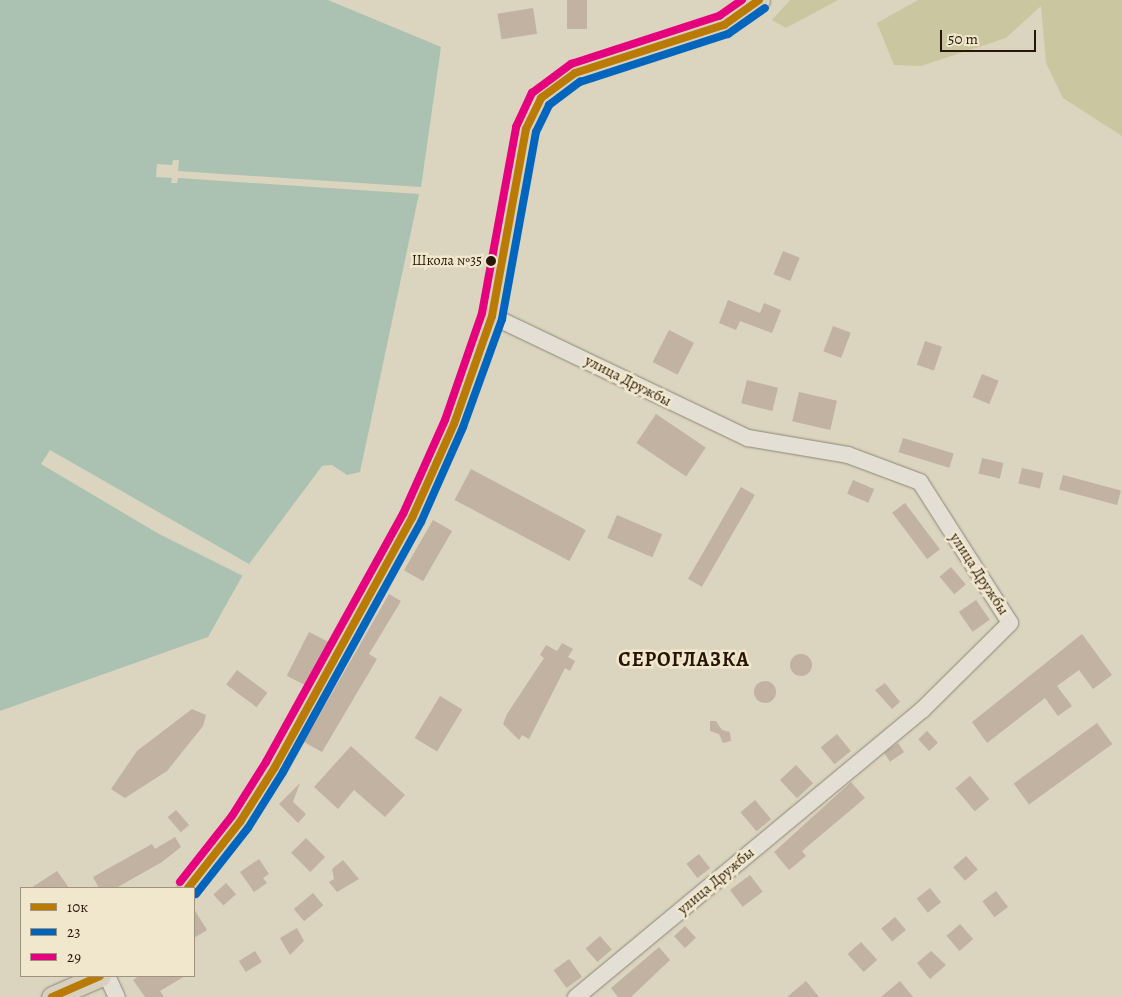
<!DOCTYPE html>
<meta charset="utf-8">
<style>
body{margin:0}
#map{position:relative;width:1122px;height:997px;overflow:hidden;background:#dbd4be;font-family:Alegreya,serif}
div>[style]{position:absolute}
.green>*{inset:0;background:#cac7a0}
.water>*{inset:0;background:#abc2b3}
.pier>*{inset:0;background:#dbd4be;transform-origin:0 0}
.building>*{inset:0;background:#c1b2a1;transform-origin:0 0}
.round{border-radius:50%}
.roads{filter:drop-shadow(0 0 1px #8c8678) drop-shadow(0 0 1px #8c8678)}
.minor>*{height:16px;margin:-8px;padding:0 8px;transform-origin:8px;border-radius:8px;background:#e3dfd4}
.major>*{height:21px;margin:-10.5px;padding:0 10.5px;transform-origin:10.5px;border-radius:10.5px;background:#d7d0bf}
.bus-1>*{height:8px;margin:-4px;padding:0 4px;transform-origin:4px;border-radius:4px;background:#b97b03}
.bus-2>*{height:8px;margin:-4px;padding:0 4px;transform-origin:4px;border-radius:4px;background:#0065bd}
.bus-3>*{height:8px;margin:-4px;padding:0 4px;transform-origin:4px;border-radius:4px;background:#e5007d}
.dots>*{width:14px;height:14px;translate:-50% -50%;box-sizing:border-box;border:2px solid #f0e7cc;border-radius:50%}
span{translate:-50% -50%;white-space:nowrap;text-align:center;line-height:1.15;-webkit-text-stroke:5px #f0e7cc;paint-order:stroke}
.bus-label{font-size:14px;color:#281609}
.right{translate:-100% -50%;text-align:right}
.street-label{font-size:15px;color:#281609}
.district-label{font-size:20px;color:#281609;font-weight:700;letter-spacing:1px}
.legend{position:absolute;left:20px;top:887px;width:175px;height:90px;box-sizing:border-box;background:#f0e7cc;border:1px solid #a0937e;margin:0;padding:6px 9px;list-style:none;font-size:15px;color:#281609}
.legend li{display:flex;align-items:center;gap:10px;height:25px}
.legend b{width:25px;border:1px solid #a0937e}
.scale{position:absolute;left:940px;top:30px;width:96px;height:22px;box-sizing:border-box;border:2px solid #281609;border-top:0;padding-left:6px;font-size:15px;line-height:18px;white-space:nowrap;color:#281609;-webkit-text-stroke:4px #f0e7cc;paint-order:stroke}
</style>
<div id="map">
<div class="green">
<i style="clip-path:polygon(790px 0,838px 0,786px 28px,772px 20px)"></i>
<i style="clip-path:polygon(918px 0,1122px 0,1122px 136px,1063px 98px,1046px 63px,1041px 6px,1006px 38px,921px 66px,894px 65px,877px 23px)"></i>
</div>
<div class="water">
<i style="clip-path:polygon(0 0,328px 0,441px 47px,421px 187px,178px 171px,179px 160px,173px 160px,172px 165px,157px 164px,156px 177px,172px 178px,171px 183px,177px 183px,178px 178px,419px 194px,360px 472px,347px 475px,332px 465px,322px 466px,249px 564px,208px 637px,0 711px)"></i>
</div>
<div class="pier">
<i style="clip-path:polygon(50px 450px,249px 564px,243px 576px,159px 534px,41px 464px)"></i>
<i style="left:208px;top:637px;width:3px;height:221px;rotate:45deg"></i>
</div>
<div class="building">
<i style="left:567px;top:0;width:20px;height:29px"></i>
<i style="left:533px;top:8px;width:26px;height:36px;rotate:81deg"></i>
<i style="left:783px;top:251px;width:18px;height:25px;rotate:22deg"></i>
<i style="clip-path:polygon(728px 300px,760px 313px,764px 303px,781px 310px,772px 333px,740px 321px,736px 330px,719px 323px)"></i>
<i style="left:833px;top:326px;width:19px;height:27px;rotate:21deg"></i>
<i style="left:669px;top:330px;width:28px;height:36px;rotate:27deg"></i>
<i style="left:925px;top:341px;width:18px;height:25px;rotate:19deg"></i>
<i style="left:982px;top:374px;width:18px;height:25px;rotate:22deg"></i>
<i style="left:747px;top:380px;width:32px;height:24px;rotate:14deg"></i>
<i style="left:799px;top:392px;width:39px;height:30px;rotate:13deg"></i>
<i style="left:656px;top:414px;width:60px;height:35px;rotate:34deg"></i>
<i style="left:903px;top:438px;width:53px;height:15px;rotate:17deg"></i>
<i style="left:982px;top:458px;width:22px;height:16px;rotate:13deg"></i>
<i style="left:1022px;top:468px;width:22px;height:16px;rotate:13deg"></i>
<i style="left:471px;top:469px;width:130px;height:35px;rotate:28deg"></i>
<i style="left:1063px;top:475px;width:60px;height:15px;rotate:15deg"></i>
<i style="left:853px;top:480px;width:23px;height:15px;rotate:23deg"></i>
<i style="left:741px;top:487px;width:16px;height:106px;rotate:30deg"></i>
<i style="left:905px;top:503px;width:58px;height:16px;rotate:53deg"></i>
<i style="left:617px;top:515px;width:49px;height:25px;rotate:23deg"></i>
<i style="left:433px;top:520px;width:22px;height:58px;rotate:30deg"></i>
<i style="left:951px;top:567px;width:23px;height:15px;rotate:50deg"></i>
<i style="clip-path:polygon(389px 594px,401px 601px,369px 654px,377px 659px,322px 752px,304px 742px)"></i>
<i style="left:976px;top:600px;width:24px;height:21px;rotate:55deg"></i>
<i style="left:309px;top:632px;width:22px;height:49px;rotate:27deg"></i>
<i style="clip-path:polygon(1082px 634px,1112px 675px,1093px 689px,1079px 670px,1057px 686px,1072px 706px,1058px 716px,1045px 698px,987px 743px,972px 722px)"></i>
<i style="clip-path:polygon(562px 643px,573px 649px,568px 657px,575px 661px,570px 671px,565px 668px,529px 739px,522px 735px,519px 740px,503px 724px,507px 714px,544px 658px,540px 655px,546px 645px,557px 651px)"></i>
<i class="round" style="left:790px;top:654px;width:22px;height:22px"></i>
<i style="left:237px;top:670px;width:38px;height:18px;rotate:37deg"></i>
<i class="round" style="left:754px;top:681px;width:22px;height:22px"></i>
<i style="clip-path:polygon(885px 683px,900px 702px,892px 709px,875px 690px)"></i>
<i style="left:440px;top:696px;width:26px;height:49px;rotate:31deg"></i>
<i style="clip-path:polygon(192px 709px,206px 715px,203px 726px,167px 771px,125px 798px,111px 789px,137px 751px)"></i>
<i style="clip-path:polygon(710px 721px,716px 721px,722px 730px,730px 732px,731px 741px,723px 743px,719px 734px,710px 731px)"></i>
<i style="left:1097px;top:723px;width:26px;height:103px;rotate:54deg"></i>
<i style="left:927px;top:731px;width:16px;height:12px;rotate:47deg"></i>
<i style="left:837px;top:734px;width:22px;height:21px;rotate:51deg"></i>
<i style="left:898px;top:743px;width:11px;height:17px;rotate:56deg"></i>
<i style="clip-path:polygon(351px 746px,405px 795px,385px 817px,354px 790px,338px 809px,314px 787px)"></i>
<i style="left:796px;top:765px;width:25px;height:22px;rotate:47deg"></i>
<i style="left:970px;top:776px;width:30px;height:19px;rotate:50deg"></i>
<i style="clip-path:polygon(851px 782px,865px 798px,802px 851px,806px 856px,789px 870px,774px 852px)"></i>
<i style="clip-path:polygon(300px 783px,293px 802px,306px 814px,298px 823px,279px 804px)"></i>
<i style="left:755px;top:800px;width:25px;height:19px;rotate:50deg"></i>
<i style="left:176px;top:810px;width:20px;height:11px;rotate:49deg"></i>
<i style="clip-path:polygon(175px 837px,181px 847px,162px 862px,116px 888px,99px 888px,93px 877px,152px 844px,155px 849px)"></i>
<i style="left:306px;top:838px;width:27px;height:21px;rotate:45deg"></i>
<i style="left:699px;top:854px;width:18px;height:16px;rotate:52deg"></i>
<i style="left:966px;top:856px;width:18px;height:17px;rotate:49deg"></i>
<i style="clip-path:polygon(259px 859px,269px 874px,263px 878px,267px 883px,254px 892px,240px 872px)"></i>
<i style="clip-path:polygon(343px 860px,359px 879px,337px 892px,329px 882px,334px 879px,332px 869px)"></i>
<i style="clip-path:polygon(57px 871px,69px 888px,31px 888px)"></i>
<i style="left:750px;top:875px;width:21px;height:25px;rotate:53deg"></i>
<i style="left:226px;top:883px;width:15px;height:17px;rotate:48deg"></i>
<i style="left:930px;top:888px;width:18px;height:17px;rotate:52deg"></i>
<i style="left:996px;top:891px;width:20px;height:17px;rotate:53deg"></i>
<i style="left:313px;top:893px;width:16px;height:25px;rotate:50deg"></i>
<i style="clip-path:polygon(194px 909px,207px 930px,194px 938px)"></i>
<i style="left:895px;top:917px;width:17px;height:18px;rotate:50deg"></i>
<i style="left:960px;top:924px;width:20px;height:18px;rotate:49deg"></i>
<i style="left:685px;top:926px;width:16px;height:15px;rotate:47deg"></i>
<i style="clip-path:polygon(297px 928px,304px 941px,290px 955px,280px 938px)"></i>
<i style="left:600px;top:936px;width:18px;height:19px;rotate:49deg"></i>
<i style="left:861px;top:942px;width:24px;height:18px;rotate:48deg"></i>
<i style="clip-path:polygon(659px 947px,670px 960px,631px 997px,618px 997px,611px 988px)"></i>
<i style="left:255px;top:951px;width:13px;height:19px;rotate:58deg"></i>
<i style="clip-path:polygon(931px 951px,946px 965px,930px 979px,917px 963px)"></i>
<i style="left:569px;top:959px;width:22px;height:19px;rotate:54deg"></i>
<i style="clip-path:polygon(139px 976px,185px 976px,160px 991px,164px 997px,145px 997px,133px 980px)"></i>
<i style="clip-path:polygon(806px 981px,819px 997px,787px 997px)"></i>
<i style="clip-path:polygon(900px 981px,913px 997px,881px 997px)"></i>
</div>
<div class="roads">
<div class="minor">
<i style="left:492px;top:316px;width:284px;rotate:25.5deg"></i>
<i style="left:748px;top:438px;width:101px;rotate:9.6deg"></i>
<i style="left:848px;top:455px;width:77px;rotate:20.6deg"></i>
<i style="left:920px;top:482px;width:167px;rotate:57.4deg"></i>
<i style="left:1010px;top:623px;width:124px;rotate:135.3deg"></i>
<i style="left:922px;top:710px;width:450px;rotate:140.3deg"></i>
<i style="left:107px;top:976px;width:23px;rotate:65deg"></i>
</div>
<div class="major">
<i style="left:188px;top:888px;width:84px;rotate:-51.8deg"></i>
<i style="left:240px;top:822px;width:65px;rotate:-57.5deg"></i>
<i style="left:275px;top:767px;width:284px;rotate:-61.2deg"></i>
<i style="left:412px;top:518px;width:103px;rotate:-65.9deg"></i>
<i style="left:454px;top:424px;width:114px;rotate:-70.6deg"></i>
<i style="left:492px;top:316px;width:190px;rotate:-79.7deg"></i>
<i style="left:526px;top:129px;width:34px;rotate:-64deg"></i>
<i style="left:541px;top:98px;width:42px;rotate:-36.3deg"></i>
<i style="left:575px;top:73px;width:157px;rotate:-17.9deg"></i>
<i style="left:724px;top:25px;width:43px;rotate:-35.5deg"></i>
<i style="left:52px;top:997px;width:52px;rotate:-23.6deg"></i>
</div>
</div>
<div class="bus-1">
<i style="left:188px;top:888px;width:84px;rotate:-51.8deg"></i>
<i style="left:240px;top:822px;width:65px;rotate:-57.5deg"></i>
<i style="left:275px;top:767px;width:284px;rotate:-61.2deg"></i>
<i style="left:412px;top:518px;width:103px;rotate:-65.9deg"></i>
<i style="left:454px;top:424px;width:114px;rotate:-70.6deg"></i>
<i style="left:492px;top:316px;width:190px;rotate:-79.7deg"></i>
<i style="left:526px;top:129px;width:34px;rotate:-64deg"></i>
<i style="left:541px;top:98px;width:42px;rotate:-36.3deg"></i>
<i style="left:575px;top:73px;width:157px;rotate:-17.9deg"></i>
<i style="left:724px;top:25px;width:43px;rotate:-35.5deg"></i>
<i style="left:52px;top:997px;width:52px;rotate:-23.6deg"></i>
</div>
<div class="bus-2">
<i style="left:196px;top:894px;width:84px;rotate:-51.8deg"></i>
<i style="left:248px;top:828px;width:66px;rotate:-58deg"></i>
<i style="left:283px;top:772px;width:286px;rotate:-61.1deg"></i>
<i style="left:421px;top:522px;width:104px;rotate:-66.1deg"></i>
<i style="left:463px;top:427px;width:115px;rotate:-70.1deg"></i>
<i style="left:502px;top:319px;width:190px;rotate:-79.7deg"></i>
<i style="left:536px;top:132px;width:30px;rotate:-64deg"></i>
<i style="left:549px;top:105px;width:39px;rotate:-37deg"></i>
<i style="left:580px;top:82px;width:156px;rotate:-18deg"></i>
<i style="left:728px;top:34px;width:45px;rotate:-35.1deg"></i>
</div>
<div class="bus-3">
<i style="left:180px;top:882px;width:84px;rotate:-51.8deg"></i>
<i style="left:232px;top:816px;width:64px;rotate:-57.8deg"></i>
<i style="left:266px;top:762px;width:283px;rotate:-61.1deg"></i>
<i style="left:403px;top:514px;width:103px;rotate:-65.9deg"></i>
<i style="left:445px;top:420px;width:113px;rotate:-70.9deg"></i>
<i style="left:482px;top:313px;width:189px;rotate:-79.6deg"></i>
<i style="left:516px;top:127px;width:38px;rotate:-65deg"></i>
<i style="left:532px;top:93px;width:49px;rotate:-36.6deg"></i>
<i style="left:571px;top:64px;width:156px;rotate:-18deg"></i>
<i style="left:719px;top:16px;width:28px;rotate:-35deg"></i>
</div>
<div class="dots">
<i style="left:491px;top:261px;background:#281609"></i>
</div>
<div class="bus-label">
<span class="right" style="left:482px;top:261px">Школа №35</span>
</div>
<div class="street-label">
<span style="left:628px;top:381px;rotate:27deg">улица Дружбы</span>
<span style="left:979px;top:574px;rotate:57deg">улица Дружбы</span>
<span style="left:716px;top:881px;rotate:-40deg">улица Дружбы</span>
</div>
<div class="district-label">
<span style="left:684px;top:659px">СЕРОГЛАЗКА</span>
</div>
<ul class="legend">
<li><b style="height:6px;background:#b97b03"></b>10к</li>
<li><b style="height:6px;background:#0065bd"></b>23</li>
<li><b style="height:6px;background:#e5007d"></b>29</li>
</ul>
<div class="scale">50 m</div>
</div>
